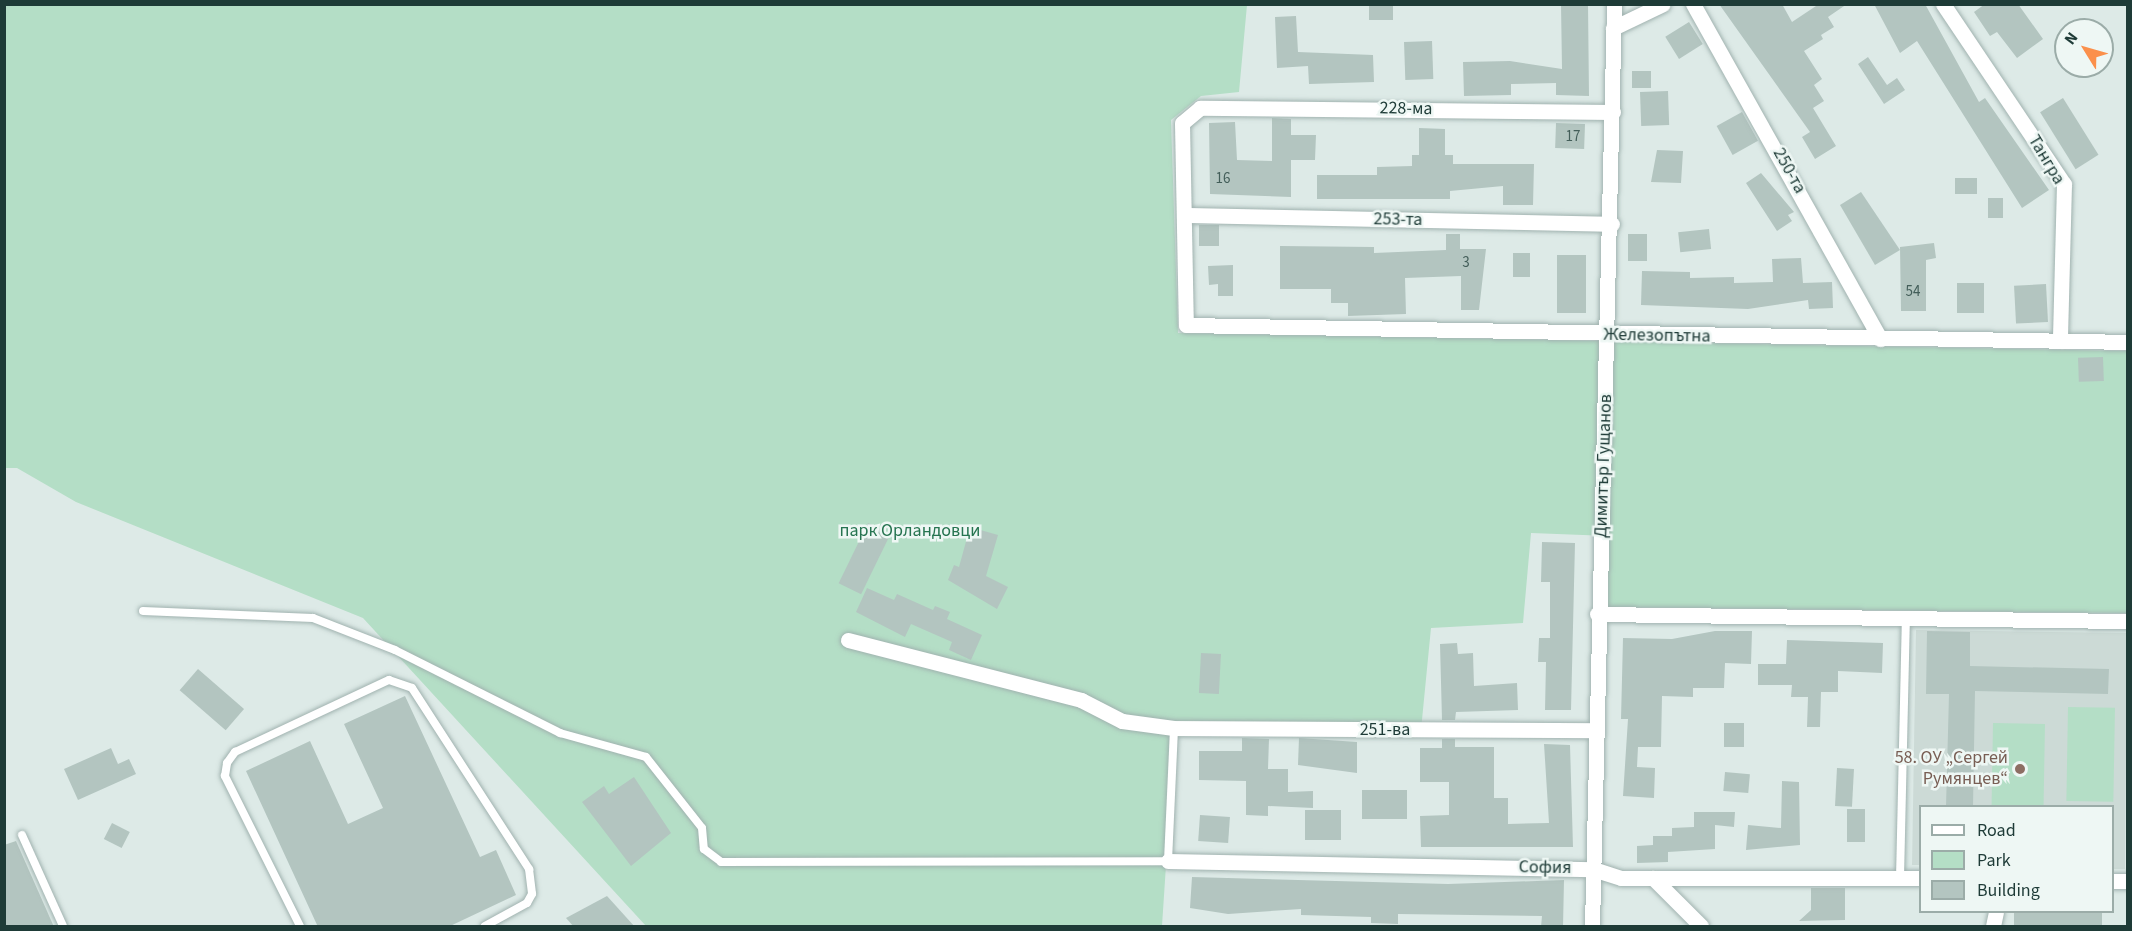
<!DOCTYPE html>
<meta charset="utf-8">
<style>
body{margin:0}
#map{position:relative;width:2132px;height:931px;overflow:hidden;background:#ddeae7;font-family:"Source Sans 3",sans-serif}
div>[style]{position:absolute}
.built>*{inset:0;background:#ccdad6}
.green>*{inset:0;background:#b4dec6;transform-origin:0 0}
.building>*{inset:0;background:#b3c5c0;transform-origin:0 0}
.roads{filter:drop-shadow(0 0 2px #a0b2af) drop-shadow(0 0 2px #a0b2af)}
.service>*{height:8px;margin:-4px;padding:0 4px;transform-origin:4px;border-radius:4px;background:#fff}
.minor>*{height:15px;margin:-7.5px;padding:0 7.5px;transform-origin:7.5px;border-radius:7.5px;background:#fff}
.dots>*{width:16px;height:16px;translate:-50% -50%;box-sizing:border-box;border:3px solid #eef7f4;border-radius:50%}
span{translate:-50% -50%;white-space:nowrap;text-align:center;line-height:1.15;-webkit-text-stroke:5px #eef7f4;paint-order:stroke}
.number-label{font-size:15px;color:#435e59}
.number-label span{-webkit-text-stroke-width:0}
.street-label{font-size:18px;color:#1e3b37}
.park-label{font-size:18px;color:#267450}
.education-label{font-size:18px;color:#785e54}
.right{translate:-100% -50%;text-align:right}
.frame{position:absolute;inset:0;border:6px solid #1e3b37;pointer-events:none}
.legend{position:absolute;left:1919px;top:805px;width:195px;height:108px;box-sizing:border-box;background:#eef7f4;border:2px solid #9baca8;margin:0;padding:8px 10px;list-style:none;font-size:18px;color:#1e3b37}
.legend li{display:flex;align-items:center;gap:12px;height:30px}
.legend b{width:30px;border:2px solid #9baca8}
.north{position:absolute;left:2054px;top:18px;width:60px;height:60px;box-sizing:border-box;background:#eef7f4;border:2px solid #9baca8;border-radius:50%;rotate:307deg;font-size:16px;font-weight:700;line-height:24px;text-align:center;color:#1e3b37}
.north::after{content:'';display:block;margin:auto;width:21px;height:27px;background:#fb904b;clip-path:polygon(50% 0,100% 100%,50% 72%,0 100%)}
</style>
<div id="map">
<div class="built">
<i style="clip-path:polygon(1916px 630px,2127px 633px,2125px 869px,2113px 869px,2112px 806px,1920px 806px,1920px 865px,1912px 865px)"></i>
</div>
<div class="green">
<i style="clip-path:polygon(5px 5px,1247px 5px,1239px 92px,1201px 96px,1171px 120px,1178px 333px,2127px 351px,2127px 613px,1607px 607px,1609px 536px,1531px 533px,1523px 623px,1431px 628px,1421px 730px,1175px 729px,1162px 926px,646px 926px,363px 618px,76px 502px,17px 468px,5px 468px)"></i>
<i style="left:2068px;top:707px;width:47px;height:94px;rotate:1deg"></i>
<i style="left:1993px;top:723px;width:52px;height:83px;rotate:1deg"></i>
</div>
<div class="building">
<i style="left:1369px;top:4px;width:24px;height:16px"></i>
<i style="clip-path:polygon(1561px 4px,1588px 4px,1589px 96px,1556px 95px,1556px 83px,1511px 84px,1511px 95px,1464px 96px,1463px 62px,1510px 61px,1562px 69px)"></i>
<i style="clip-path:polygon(1719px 4px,1782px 4px,1792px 22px,1819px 4px,1847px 4px,1828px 17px,1834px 27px,1821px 35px,1823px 39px,1804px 51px,1822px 79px,1814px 85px,1824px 101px,1813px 108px,1836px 146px,1815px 159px,1802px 137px,1810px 132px)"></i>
<i style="clip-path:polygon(1874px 4px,1925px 4px,1979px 102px,1985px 98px,2049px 190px,2022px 208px,1917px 41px,1900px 53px)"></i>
<i style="clip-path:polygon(1985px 4px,2018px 4px,2043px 39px,2017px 58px,1997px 32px,1990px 36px,1974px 12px)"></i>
<i style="clip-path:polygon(1296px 16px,1298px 52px,1373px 55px,1374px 82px,1309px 84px,1308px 66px,1277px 68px,1275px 17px)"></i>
<i style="left:1689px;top:22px;width:26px;height:28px;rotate:58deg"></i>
<i style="left:1432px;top:41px;width:38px;height:28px;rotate:88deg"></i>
<i style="clip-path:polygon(1868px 57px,1887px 85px,1897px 78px,1905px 90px,1884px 104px,1858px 64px)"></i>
<i style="left:1651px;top:71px;width:17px;height:19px;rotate:90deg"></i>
<i style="left:1668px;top:91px;width:34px;height:28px;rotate:88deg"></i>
<i style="left:2063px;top:98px;width:67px;height:27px;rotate:58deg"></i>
<i style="left:1742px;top:112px;width:33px;height:29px;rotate:61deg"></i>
<i style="clip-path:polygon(1272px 118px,1291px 119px,1291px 135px,1316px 135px,1315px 160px,1291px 160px,1291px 197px,1210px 194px,1209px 123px,1235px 122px,1237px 160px,1272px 161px)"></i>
<i style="left:1585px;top:124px;width:25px;height:29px;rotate:92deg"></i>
<i style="clip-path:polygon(1419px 128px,1445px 129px,1445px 155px,1453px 155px,1453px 164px,1534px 164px,1533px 205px,1503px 205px,1503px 186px,1450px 191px,1450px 199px,1317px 199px,1317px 175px,1377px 175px,1377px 167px,1412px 166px,1412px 155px,1419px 155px)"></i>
<i style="clip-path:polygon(1657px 150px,1683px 151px,1681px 183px,1651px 182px)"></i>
<i style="clip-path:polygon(1761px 173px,1794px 212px,1788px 215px,1792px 221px,1777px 231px,1746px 183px)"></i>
<i style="left:1955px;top:178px;width:22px;height:16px"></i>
<i style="clip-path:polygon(1861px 192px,1900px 250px,1875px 265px,1840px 205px)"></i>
<i style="left:1988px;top:198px;width:15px;height:20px"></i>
<i style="left:1199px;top:225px;width:20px;height:21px"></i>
<i style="left:1709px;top:229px;width:20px;height:31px;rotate:84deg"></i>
<i style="clip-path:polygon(1446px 234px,1460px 234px,1460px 249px,1486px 249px,1479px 310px,1461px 310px,1461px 276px,1405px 278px,1406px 314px,1348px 316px,1348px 303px,1331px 303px,1331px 289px,1280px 289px,1280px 246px,1374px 247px,1374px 253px,1446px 250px)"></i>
<i style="left:1628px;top:234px;width:19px;height:27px"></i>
<i style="clip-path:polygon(1934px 243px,1936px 258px,1926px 260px,1926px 311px,1901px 311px,1900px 247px)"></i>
<i style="left:1513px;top:253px;width:17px;height:24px"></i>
<i style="left:1557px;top:255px;width:29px;height:58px"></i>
<i style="clip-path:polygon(1801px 258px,1803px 283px,1832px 282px,1833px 308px,1809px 309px,1808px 300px,1748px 309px,1641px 305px,1642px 271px,1690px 272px,1690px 278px,1734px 277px,1734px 283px,1773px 282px,1772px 259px)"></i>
<i style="clip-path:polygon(1233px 265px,1233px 296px,1218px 296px,1218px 284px,1209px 285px,1208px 266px)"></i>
<i style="left:1957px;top:283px;width:27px;height:30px"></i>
<i style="left:2046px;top:284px;width:38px;height:32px;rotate:87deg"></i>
<i style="left:2103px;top:357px;width:24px;height:25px;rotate:88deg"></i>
<i style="left:868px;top:523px;width:25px;height:67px;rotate:26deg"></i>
<i style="clip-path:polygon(970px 527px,998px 535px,986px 576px,1008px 587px,997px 609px,948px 580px,954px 565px,959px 567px)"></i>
<i style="clip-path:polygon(1542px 542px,1575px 543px,1571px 710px,1545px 710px,1546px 662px,1538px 662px,1539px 638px,1550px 638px,1550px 582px,1541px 582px)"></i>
<i style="clip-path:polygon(867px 588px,894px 600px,897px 594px,933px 610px,935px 606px,950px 612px,947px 619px,982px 635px,971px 660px,949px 650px,952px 642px,911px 624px,905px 637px,856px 612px)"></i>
<i style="clip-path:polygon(1715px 631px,1752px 631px,1751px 664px,1725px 663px,1724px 688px,1693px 688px,1693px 697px,1662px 696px,1661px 747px,1638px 747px,1637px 767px,1655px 768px,1654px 798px,1623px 796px,1628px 719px,1621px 719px,1623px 638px,1672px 639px)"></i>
<i style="clip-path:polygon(1927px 631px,1970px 632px,1970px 666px,2109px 669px,2108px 694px,1975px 691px,1973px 807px,1946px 807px,1949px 694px,1926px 694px)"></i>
<i style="clip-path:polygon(1787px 640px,1883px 643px,1882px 673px,1838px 671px,1838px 692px,1821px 692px,1820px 727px,1807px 727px,1808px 697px,1791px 697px,1792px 685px,1758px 685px,1758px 664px,1786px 664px)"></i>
<i style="clip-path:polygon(1457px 643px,1458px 654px,1473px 653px,1474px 686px,1517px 683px,1518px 710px,1456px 712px,1455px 720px,1442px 720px,1440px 644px)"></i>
<i style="left:1201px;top:653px;width:20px;height:40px;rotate:3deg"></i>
<i style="left:198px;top:669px;width:61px;height:28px;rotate:41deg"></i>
<i style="clip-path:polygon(405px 696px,480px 857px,496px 850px,516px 895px,448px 927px,318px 927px,246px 771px,310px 741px,348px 824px,383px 808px,344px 724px)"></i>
<i style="left:1724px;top:723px;width:20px;height:24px"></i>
<i style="clip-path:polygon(1242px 738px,1269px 739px,1268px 769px,1288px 769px,1288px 792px,1313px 791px,1313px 808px,1268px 806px,1268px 816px,1246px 815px,1246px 781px,1199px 780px,1199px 751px,1242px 751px)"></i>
<i style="clip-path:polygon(1299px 738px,1357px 742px,1357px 773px,1298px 765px)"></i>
<i style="clip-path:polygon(1442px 739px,1455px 739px,1455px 747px,1494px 747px,1494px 798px,1508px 798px,1508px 824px,1549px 823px,1544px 744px,1570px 745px,1573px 847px,1421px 847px,1420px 816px,1449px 815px,1449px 782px,1420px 782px,1420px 748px,1442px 748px)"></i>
<i style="clip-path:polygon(111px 748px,118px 764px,129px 759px,136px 774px,78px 800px,64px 769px)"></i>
<i style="left:1837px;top:768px;width:17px;height:38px;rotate:3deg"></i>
<i style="left:1725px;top:772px;width:25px;height:19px;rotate:5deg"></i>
<i style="clip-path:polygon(634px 777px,671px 833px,631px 866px,582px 802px,604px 786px,609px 794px)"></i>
<i style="clip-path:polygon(1782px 781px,1799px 782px,1800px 845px,1746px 850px,1748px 825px,1781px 828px)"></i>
<i style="left:1407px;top:790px;width:29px;height:45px;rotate:90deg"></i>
<i style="left:1847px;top:809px;width:18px;height:33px"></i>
<i style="left:1305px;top:810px;width:36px;height:30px"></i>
<i style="clip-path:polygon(1694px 812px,1735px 812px,1734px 827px,1715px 825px,1715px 849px,1668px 852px,1668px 862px,1637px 863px,1637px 846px,1653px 845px,1653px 836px,1672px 836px,1672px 828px,1694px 827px)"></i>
<i style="left:1200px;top:815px;width:30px;height:26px;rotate:4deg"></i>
<i style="left:112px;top:823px;width:20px;height:18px;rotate:27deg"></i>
<i style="clip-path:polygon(16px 841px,54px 927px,4px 927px,4px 845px)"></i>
<i style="clip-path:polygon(1192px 877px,1448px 884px,1564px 880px,1563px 927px,1541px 927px,1542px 916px,1398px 914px,1398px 924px,1371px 923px,1371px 917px,1301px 915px,1301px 909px,1228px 914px,1190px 908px)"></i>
<i style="clip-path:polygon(1811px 888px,1845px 888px,1845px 920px,1799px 921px,1811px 910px)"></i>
<i style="clip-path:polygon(607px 896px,635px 927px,574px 927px,566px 918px)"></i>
<i style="left:2014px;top:912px;width:88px;height:14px"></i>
</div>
<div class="roads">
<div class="service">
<i style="left:143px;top:611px;width:170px;rotate:2.4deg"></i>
<i style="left:313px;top:618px;width:88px;rotate:21.3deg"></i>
<i style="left:395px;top:650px;width:185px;rotate:26.7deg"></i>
<i style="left:560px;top:733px;width:89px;rotate:15.6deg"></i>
<i style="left:646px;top:757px;width:90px;rotate:51.7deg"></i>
<i style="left:702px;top:828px;width:21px;rotate:85deg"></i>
<i style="left:704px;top:849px;width:21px;rotate:37deg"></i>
<i style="left:721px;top:862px;width:447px;rotate:-0.1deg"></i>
<i style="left:1168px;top:861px;width:133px;rotate:-87.4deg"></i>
<i style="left:22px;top:835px;width:100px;rotate:65.7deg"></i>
<i style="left:1900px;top:878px;width:260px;rotate:-88.7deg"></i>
<i style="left:300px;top:926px;width:168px;rotate:-116.6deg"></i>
<i style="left:225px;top:776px;width:13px;rotate:-81deg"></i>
<i style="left:227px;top:763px;width:14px;rotate:-54deg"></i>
<i style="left:235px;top:752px;width:170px;rotate:-25.1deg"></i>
<i style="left:389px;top:680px;width:24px;rotate:19deg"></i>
<i style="left:412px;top:688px;width:216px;rotate:57.1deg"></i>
<i style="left:529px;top:869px;width:25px;rotate:83deg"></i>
<i style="left:532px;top:894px;width:10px;rotate:119deg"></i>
<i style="left:527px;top:903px;width:48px;rotate:151.3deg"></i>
</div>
<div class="minor">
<i style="left:1693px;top:4px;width:384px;rotate:60.8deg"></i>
<i style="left:1943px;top:4px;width:217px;rotate:56.1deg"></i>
<i style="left:2064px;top:184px;width:157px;rotate:91.5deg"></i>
<i style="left:1613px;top:28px;width:55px;rotate:-25.6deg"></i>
<i style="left:1613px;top:112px;width:413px;rotate:-179.4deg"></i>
<i style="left:1200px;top:108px;width:23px;rotate:140deg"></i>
<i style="left:1182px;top:123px;width:202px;rotate:88.9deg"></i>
<i style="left:1186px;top:325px;width:942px;rotate:1.03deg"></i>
<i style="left:1184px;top:215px;width:428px;rotate:1.2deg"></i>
<i style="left:1597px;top:614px;width:531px;rotate:0.76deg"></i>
<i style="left:848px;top:640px;width:241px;rotate:14.4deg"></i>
<i style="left:1081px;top:700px;width:46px;rotate:27.1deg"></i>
<i style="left:1122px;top:721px;width:52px;rotate:7.7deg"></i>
<i style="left:1174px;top:728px;width:421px;rotate:0.3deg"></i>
<i style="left:1168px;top:861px;width:425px;rotate:1.1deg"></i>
<i style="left:1593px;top:869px;width:29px;rotate:18deg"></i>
<i style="left:1621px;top:878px;width:299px"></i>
<i style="left:1653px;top:878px;width:68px;rotate:45deg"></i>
<i style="left:2112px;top:881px;width:16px"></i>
<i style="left:1592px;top:926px;width:922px;rotate:-88.63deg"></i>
<i style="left:1993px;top:926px;width:14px;rotate:-78deg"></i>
</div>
</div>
<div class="dots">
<i style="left:2020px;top:769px;background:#8d6e63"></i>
</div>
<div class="number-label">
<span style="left:1573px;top:137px">17</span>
<span style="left:1223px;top:179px">16</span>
<span style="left:1466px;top:263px">3</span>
<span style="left:1913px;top:292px">54</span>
</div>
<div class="street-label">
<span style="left:1406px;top:109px;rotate:1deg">228-ма</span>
<span style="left:2046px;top:160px;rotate:59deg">Тангра</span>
<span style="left:1789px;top:171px;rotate:61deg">250-та</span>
<span style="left:1398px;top:220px;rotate:1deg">253-та</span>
<span style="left:1657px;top:336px;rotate:1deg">Железопътна</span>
<span style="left:1604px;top:466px;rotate:-88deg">Димитър Гущанов</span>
<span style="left:1385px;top:730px">251-ва</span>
<span style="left:1545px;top:868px;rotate:1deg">София</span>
</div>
<div class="park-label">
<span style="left:910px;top:531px">парк Орландовци</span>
</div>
<div class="education-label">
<span class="right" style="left:2008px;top:769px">58. ОУ „Сергей<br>Румянцев“</span>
</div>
<div class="frame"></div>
<ul class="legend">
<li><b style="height:8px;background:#fff"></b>Road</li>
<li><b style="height:16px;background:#b4dec6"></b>Park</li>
<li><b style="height:16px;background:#b3c5c0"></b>Building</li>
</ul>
<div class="north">N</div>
</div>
